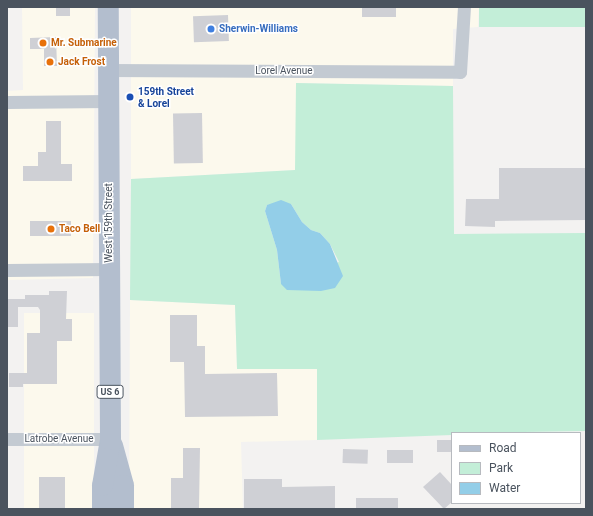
<!DOCTYPE html>
<style>
body{margin:0}
#map{position:relative;width:593px;height:516px;overflow:hidden;background:#f3f2f1;font-family:Roboto,sans-serif}
div>[style]{position:absolute}
.commercial>*{inset:0;background:#fcf9ed;transform-origin:0 0}
.green>*{inset:0;background:#c3eed8;transform-origin:0 0}
.water>*{inset:0;background:#93cee8}
.building>*{inset:0;background:#cfd0d5;transform-origin:0 0}
.street>*{height:13px;margin:-6.5px;padding:0 6.5px;transform-origin:6.5px;border-radius:6.5px;background:#c3cad2}
.primary>*{height:21px;margin:-10.5px;padding:0 10.5px;transform-origin:10.5px;border-radius:10.5px;background:#b3bece}
.dots>*{width:11px;height:11px;translate:-50% -50%;box-sizing:border-box;border:2px solid #fff;border-radius:50%}
span{translate:-50% -50%;white-space:nowrap;text-align:center;line-height:1.15;-webkit-text-stroke:3px #fff;paint-order:stroke}
.shield-label span{padding:1px 3px;background:#fff;border:1px solid;border-radius:3px;-webkit-text-stroke-width:0}
.shield-label{font-size:9px;color:#4a535e;font-weight:700}
.shop-label{font-size:10px;color:#366cbe;font-weight:700}
.left{translate:0 -50%;text-align:left}
.food-label{font-size:10px;color:#c56008;font-weight:700}
.street-label{font-size:10px;color:#4a535e}
.transit-label{font-size:10px;color:#164399;font-weight:700}
.frame{position:absolute;inset:0;border:8px solid #4a535e;pointer-events:none}
.legend{position:absolute;left:451px;top:432px;width:130px;height:72px;box-sizing:border-box;background:#fff;border:1px solid #b7babf;margin:0;padding:5px 7px;list-style:none;font-size:12px;color:#4a535e}
.legend li{display:flex;align-items:center;gap:8px;height:20px}
.legend b{width:20px;border:1px solid #b7babf}
</style>
<div id="map">
<div class="commercial">
<i style="clip-path:polygon(22px 7px,95px 7px,93px 278px,7px 280px,7px 91px,23px 90px)"></i>
<i style="clip-path:polygon(131px 7px,479px 7px,478px 27px,453px 29px,453px 86px,296px 83px,296px 170px,131px 179px)"></i>
<i style="clip-path:polygon(130px 300px,235px 305px,237px 369px,317px 369px,317px 440px,241px 442px,243px 509px,129px 509px)"></i>
<i style="left:24px;top:313px;width:70px;height:196px"></i>
</div>
<div class="green">
<i style="left:479px;top:7px;width:107px;height:20px"></i>
<i style="clip-path:polygon(evenodd,296px 83px,453px 86px,454px 234px,586px 233px,586px 431px,452px 433px,452px 435px,317px 440px,317px 369px,237px 369px,235px 305px,130px 300px,131px 179px,295px 170px,296px 83px,291px 204px,302px 222px,311px 230px,320px 233px,330px 244px,339px 262px,281px 284px,277px 250px,265px 211px,267px 205px,291px 204px)"></i>
</div>
<div class="water">
<i style="clip-path:polygon(281px 200px,291px 204px,302px 222px,311px 230px,320px 233px,330px 244px,343px 276px,335px 288px,321px 291px,287px 290px,281px 284px,277px 250px,265px 211px,267px 205px)"></i>
</div>
<div class="building">
<i style="left:56px;top:7px;width:14px;height:9px"></i>
<i style="left:362px;top:7px;width:34px;height:10px"></i>
<i style="left:228px;top:15px;width:26px;height:35px;rotate:88deg"></i>
<i style="clip-path:polygon(56px 37px,57px 66px,44px 66px,44px 49px,30px 49px,30px 38px)"></i>
<i style="left:202px;top:113px;width:50px;height:29px;rotate:89deg"></i>
<i style="clip-path:polygon(46px 121px,61px 121px,61px 164px,72px 164px,72px 181px,23px 181px,23px 166px,38px 166px,38px 152px,46px 152px)"></i>
<i style="clip-path:polygon(499px 168px,586px 168px,586px 220px,495px 221px,495px 227px,465px 226px,466px 199px,499px 199px)"></i>
<i style="left:30px;top:221px;width:41px;height:15px"></i>
<i style="clip-path:polygon(49px 291px,67px 291px,66px 319px,72px 319px,72px 341px,57px 341px,57px 384px,23px 384px,23px 387px,9px 387px,9px 373px,27px 373px,27px 333px,40px 333px,40px 310px,38px 307px,18px 307px,18px 327px,7px 327px,7px 299px,25px 299px,25px 295px,49px 295px)"></i>
<i style="clip-path:polygon(170px 315px,197px 315px,197px 346px,205px 346px,205px 374px,277px 373px,278px 416px,185px 417px,184px 362px,170px 362px)"></i>
<i style="left:437px;top:440px;width:15px;height:12px"></i>
<i style="clip-path:polygon(183px 448px,200px 448px,199px 509px,171px 509px,171px 478px,183px 478px)"></i>
<i style="left:343px;top:449px;width:25px;height:14px;rotate:2deg"></i>
<i style="left:387px;top:450px;width:26px;height:13px"></i>
<i style="clip-path:polygon(440px 472px,452px 485px,452px 502px,444px 509px,423px 487px)"></i>
<i style="left:39px;top:477px;width:26px;height:32px"></i>
<i style="clip-path:polygon(244px 479px,282px 479px,282px 487px,335px 486px,335px 509px,244px 509px)"></i>
<i style="left:356px;top:498px;width:42px;height:11px"></i>
</div>
<div class="street">
<i style="left:108px;top:70px;width:352px;rotate:0.3deg"></i>
<i style="left:460px;top:72px;width:65px;rotate:-86.5deg"></i>
<i style="left:7px;top:102px;width:101px;rotate:-0.6deg"></i>
<i style="left:7px;top:270px;width:102px;rotate:-0.6deg"></i>
<i style="left:7px;top:439px;width:103px"></i>
</div>
<div class="primary">
<i style="left:112px;top:445px;width:41px;rotate:74.6deg"></i>
<i style="left:123px;top:485px;width:24px;rotate:90deg"></i>
<i style="left:102px;top:509px;width:24px;rotate:-90deg"></i>
<i style="left:102px;top:485px;width:47px;rotate:-80.1deg"></i>
<i style="left:110px;top:439px;width:432px;rotate:-90.3deg"></i>
</div>
<div class="dots">
<i style="left:211px;top:29px;background:#3f7fe0"></i>
<i style="left:43px;top:43px;background:#e8710a"></i>
<i style="left:50px;top:62px;background:#e8710a"></i>
<i style="left:130px;top:97px;background:#1a4fb4"></i>
<i style="left:51px;top:229px;background:#e8710a"></i>
</div>
<div class="shield-label">
<span style="left:110px;top:392px">US 6</span>
</div>
<div class="shop-label">
<span class="left" style="left:219px;top:29px">Sherwin-Williams</span>
</div>
<div class="food-label">
<span class="left" style="left:51px;top:43px">Mr. Submarine</span>
<span class="left" style="left:58px;top:62px">Jack Frost</span>
<span class="left" style="left:59px;top:229px">Taco Bell</span>
</div>
<div class="street-label">
<span style="left:284px;top:71px">Lorel Avenue</span>
<span style="left:109px;top:223px;rotate:-90deg">West 159th Street</span>
<span style="left:59px;top:439px">Latrobe Avenue</span>
</div>
<div class="transit-label">
<span class="left" style="left:138px;top:97px">159th Street<br>&amp; Lorel</span>
</div>
<div class="frame"></div>
<ul class="legend">
<li><b style="height:5px;background:#b3bece"></b>Road</li>
<li><b style="height:11px;background:#c3eed8"></b>Park</li>
<li><b style="height:11px;background:#93cee8"></b>Water</li>
</ul>
</div>
